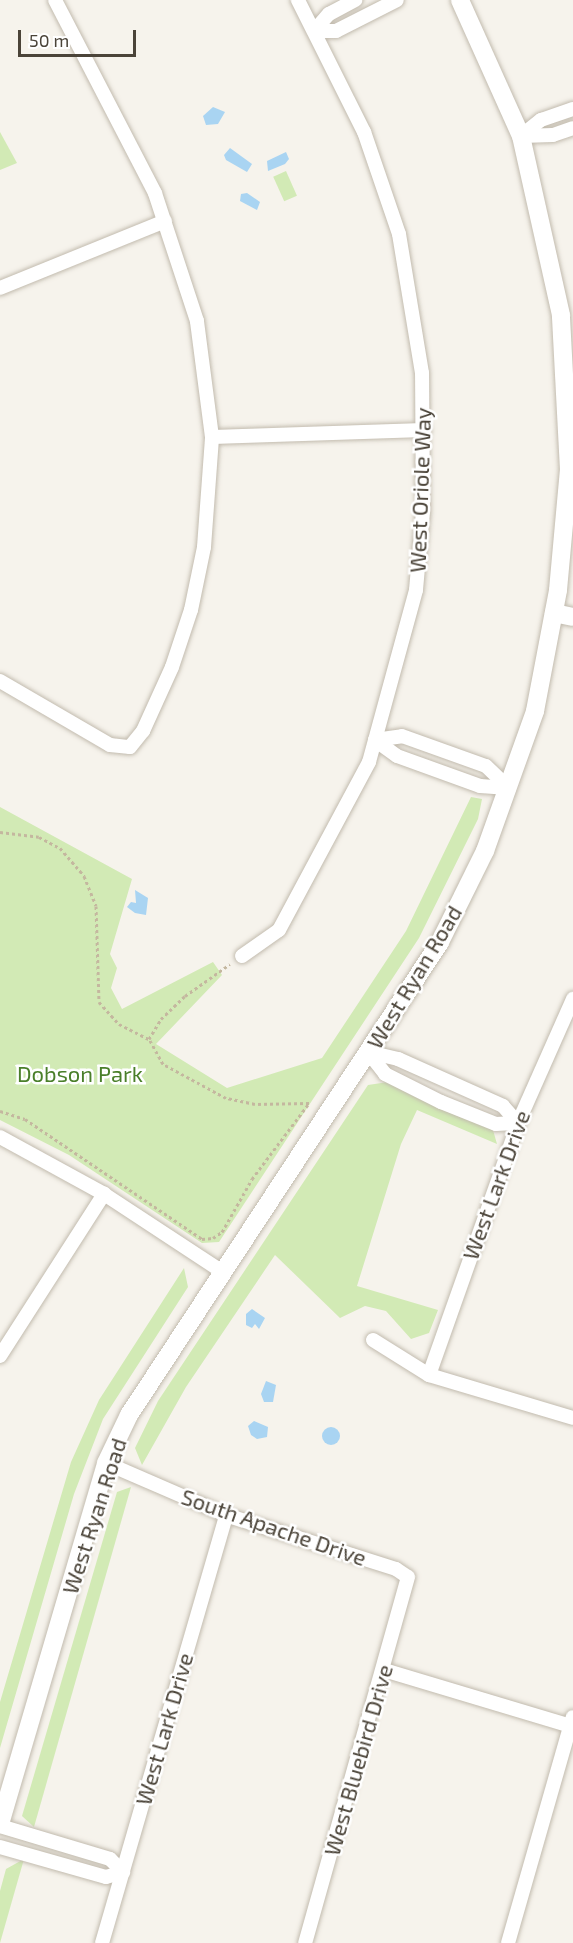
<!DOCTYPE html>
<style>
body{margin:0}
#map{position:relative;width:573px;height:1943px;overflow:hidden;background:#f6f3ec;font-family:"Exo 2",sans-serif}
div>[style]{position:absolute}
.green>*{inset:0;background:#d2eab5;transform-origin:0 0}
.water>*{inset:0;background:#a9d4f2}
.round{border-radius:50%}
.path>*{height:3px;margin-top:-1.5px;transform-origin:0;background:repeating-linear-gradient(90deg,#c4b79f 0 3px,transparent 0 6px)}
.roads{filter:drop-shadow(0 0 2px #c2bbae) drop-shadow(0 0 2px #c2bbae)}
.minor>*{height:14px;margin:-7px;padding:0 7px;transform-origin:7px;border-radius:7px;background:#fff}
.tertiary>*{height:18px;margin:-9px;padding:0 9px;transform-origin:9px;border-radius:9px;background:#fff}
span{translate:-50% -50%;white-space:nowrap;text-align:center;line-height:1.15;-webkit-text-stroke:5px #fff;paint-order:stroke}
.street-label{font-size:22px;color:#4b4439}
.park-label{font-size:22px;color:#4a7f2a}
.scale{position:absolute;left:18px;top:30px;width:118px;height:27px;box-sizing:border-box;border:3px solid #4b4439;border-top:0;padding-left:8px;font-size:18px;line-height:21px;white-space:nowrap;color:#4b4439;-webkit-text-stroke:4px #fff;paint-order:stroke}
</style>
<div id="map">
<div class="green">
<i style="clip-path:polygon(0 132px,17px 163px,0 170px)"></i>
<i style="left:286px;top:171px;width:27px;height:14px;rotate:66deg"></i>
<i style="clip-path:polygon(471px 797px,482px 799px,478px 819px,419px 938px,219px 1242px,202px 1243px,69px 1155px,0 1120px,0 807px,132px 879px,110px 954px,117px 968px,111px 988px,122px 1009px,213px 962px,222px 975px,156px 1044px,227px 1088px,322px 1058px,406px 931px)"></i>
<i style="clip-path:polygon(388px 1082px,493px 1130px,497px 1144px,417px 1110px,401px 1144px,357px 1286px,438px 1310px,429px 1333px,411px 1339px,386px 1311px,365px 1306px,340px 1318px,275px 1255px,186px 1387px,142px 1465px,135px 1448px,158px 1401px,368px 1085px)"></i>
<i style="clip-path:polygon(184px 1268px,188px 1287px,103px 1419px,74px 1494px,0 1748px,0 1702px,71px 1462px,99px 1400px)"></i>
<i style="clip-path:polygon(131px 1487px,34px 1827px,22px 1816px,117px 1492px)"></i>
<i style="clip-path:polygon(24px 1859px,0 1943px,0 1891px,6px 1869px)"></i>
</div>
<div class="water">
<i style="clip-path:polygon(213px 107px,225px 112px,218px 124px,206px 125px,203px 116px)"></i>
<i style="clip-path:polygon(230px 148px,252px 164px,247px 172px,226px 160px,224px 155px)"></i>
<i style="clip-path:polygon(286px 152px,289px 159px,285px 164px,268px 171px,267px 161px)"></i>
<i style="clip-path:polygon(247px 193px,260px 202px,257px 210px,240px 201px,241px 194px)"></i>
<i style="clip-path:polygon(135px 890px,148px 898px,146px 915px,135px 913px,127px 907px,131px 902px,136px 903px)"></i>
<i style="clip-path:polygon(252px 1309px,265px 1318px,259px 1329px,255px 1324px,252px 1328px,246px 1325px,246px 1314px)"></i>
<i style="clip-path:polygon(266px 1381px,276px 1385px,273px 1402px,264px 1402px,261px 1394px)"></i>
<i style="clip-path:polygon(254px 1421px,268px 1427px,267px 1437px,257px 1439px,251px 1435px,248px 1426px)"></i>
<i class="round" style="left:322px;top:1427px;width:18px;height:18px"></i>
</div>
<div class="path">
<i style="left:0;top:832px;width:39px;rotate:7deg"></i>
<i style="left:39px;top:837px;width:24px;rotate:28deg"></i>
<i style="left:60px;top:848px;width:37px;rotate:49deg"></i>
<i style="left:84px;top:876px;width:32px;rotate:68deg"></i>
<i style="left:96px;top:906px;width:96px;rotate:88.2deg"></i>
<i style="left:99px;top:1002px;width:30px;rotate:48deg"></i>
<i style="left:119px;top:1024px;width:34px;rotate:27deg"></i>
<i style="left:149px;top:1039px;width:23px;rotate:-59deg"></i>
<i style="left:161px;top:1019px;width:33px;rotate:-44deg"></i>
<i style="left:185px;top:996px;width:55px;rotate:-35.4deg"></i>
<i style="left:0;top:1111px;width:26px;rotate:18deg"></i>
<i style="left:25px;top:1119px;width:214px;rotate:34.1deg"></i>
<i style="left:202px;top:1239px;width:11px;rotate:-5deg"></i>
<i style="left:213px;top:1238px;width:11px;rotate:-34deg"></i>
<i style="left:222px;top:1232px;width:61px;rotate:-60.5deg"></i>
<i style="left:252px;top:1179px;width:95px;rotate:-53.1deg"></i>
<i style="left:309px;top:1103px;width:54px;rotate:178.9deg"></i>
<i style="left:255px;top:1104px;width:30px;rotate:-168deg"></i>
<i style="left:226px;top:1098px;width:72px;rotate:-151.6deg"></i>
<i style="left:163px;top:1064px;width:29px;rotate:-119deg"></i>
</div>
<div class="roads">
<div class="minor">
<i style="left:314px;top:31px;width:22px"></i>
<i style="left:336px;top:31px;width:68px;rotate:-26.9deg"></i>
<i style="left:314px;top:31px;width:23px;rotate:-49deg"></i>
<i style="left:329px;top:14px;width:30px;rotate:-28deg"></i>
<i style="left:521px;top:136px;width:26px;rotate:-39deg"></i>
<i style="left:541px;top:120px;width:34px;rotate:-19deg"></i>
<i style="left:521px;top:136px;width:32px;rotate:-2deg"></i>
<i style="left:553px;top:135px;width:21px;rotate:-19deg"></i>
<i style="left:0;top:288px;width:178px;rotate:-22.1deg"></i>
<i style="left:212px;top:437px;width:212px;rotate:-1.9deg"></i>
<i style="left:0;top:681px;width:127px;rotate:30.2deg"></i>
<i style="left:110px;top:745px;width:20px;rotate:6deg"></i>
<i style="left:130px;top:747px;width:21px;rotate:-51deg"></i>
<i style="left:143px;top:731px;width:70px;rotate:-65.6deg"></i>
<i style="left:172px;top:667px;width:60px;rotate:-71.6deg"></i>
<i style="left:191px;top:610px;width:64px;rotate:-78.3deg"></i>
<i style="left:204px;top:547px;width:110px;rotate:-85.8deg"></i>
<i style="left:212px;top:437px;width:117px;rotate:-97.4deg"></i>
<i style="left:197px;top:321px;width:135px;rotate:-108.2deg"></i>
<i style="left:155px;top:193px;width:217px;rotate:-117.4deg"></i>
<i style="left:375px;top:740px;width:27px;rotate:-8deg"></i>
<i style="left:402px;top:736px;width:89px;rotate:19.7deg"></i>
<i style="left:486px;top:766px;width:32px;rotate:44deg"></i>
<i style="left:375px;top:740px;width:27px;rotate:36deg"></i>
<i style="left:397px;top:756px;width:88px;rotate:19.9deg"></i>
<i style="left:480px;top:786px;width:29px;rotate:4deg"></i>
<i style="left:242px;top:956px;width:45px;rotate:-35.1deg"></i>
<i style="left:279px;top:930px;width:191px;rotate:-61.8deg"></i>
<i style="left:369px;top:762px;width:178px;rotate:-74.7deg"></i>
<i style="left:416px;top:590px;width:79px;rotate:-84.9deg"></i>
<i style="left:423px;top:511px;width:138px;rotate:-90.4deg"></i>
<i style="left:422px;top:373px;width:141px;rotate:-99.4deg"></i>
<i style="left:399px;top:234px;width:108px;rotate:-108.9deg"></i>
<i style="left:364px;top:132px;width:148px;rotate:-116.6deg"></i>
<i style="left:368px;top:1052px;width:28px;rotate:52deg"></i>
<i style="left:385px;top:1074px;width:63px;rotate:26.6deg"></i>
<i style="left:441px;top:1102px;width:59px;rotate:21.8deg"></i>
<i style="left:496px;top:1124px;width:22px;rotate:-3deg"></i>
<i style="left:368px;top:1052px;width:31px;rotate:13deg"></i>
<i style="left:398px;top:1059px;width:115px;rotate:24.1deg"></i>
<i style="left:503px;top:1106px;width:23px;rotate:49deg"></i>
<i style="left:0;top:1137px;width:119px;rotate:28.7deg"></i>
<i style="left:104px;top:1194px;width:140px;rotate:33.3deg"></i>
<i style="left:373px;top:1340px;width:66px;rotate:32deg"></i>
<i style="left:429px;top:1375px;width:150px;rotate:16.6deg"></i>
<i style="left:0;top:1356px;width:193px;rotate:-57.3deg"></i>
<i style="left:429px;top:1375px;width:267px;rotate:-70.5deg"></i>
<i style="left:518px;top:1123px;width:136px;rotate:-66.1deg"></i>
<i style="left:106px;top:1463px;width:131px;rotate:23.4deg"></i>
<i style="left:226px;top:1515px;width:178px;rotate:17.6deg"></i>
<i style="left:396px;top:1569px;width:14px;rotate:34deg"></i>
<i style="left:408px;top:1577px;width:380px;rotate:105.7deg"></i>
<i style="left:384px;top:1670px;width:195px;rotate:16.7deg"></i>
<i style="left:0;top:1826px;width:115px;rotate:16.7deg"></i>
<i style="left:110px;top:1859px;width:18px;rotate:45deg"></i>
<i style="left:0;top:1847px;width:110px;rotate:15.8deg"></i>
<i style="left:106px;top:1877px;width:18px;rotate:-16deg"></i>
<i style="left:102px;top:1943px;width:446px;rotate:-73.8deg"></i>
<i style="left:508px;top:1943px;width:235px;rotate:-74deg"></i>
</div>
<div class="tertiary">
<i style="left:554px;top:613px;width:19px;rotate:12deg"></i>
<i style="left:0;top:1824px;width:376px;rotate:-73.6deg"></i>
<i style="left:106px;top:1463px;width:53px;rotate:-64.4deg"></i>
<i style="left:129px;top:1415px;width:566px;rotate:-56.67deg"></i>
<i style="left:440px;top:942px;width:102px;rotate:-63.7deg"></i>
<i style="left:485px;top:851px;width:149px;rotate:-70.3deg"></i>
<i style="left:535px;top:711px;width:123px;rotate:-79.2deg"></i>
<i style="left:558px;top:590px;width:121px;rotate:-84.8deg"></i>
<i style="left:569px;top:470px;width:155px;rotate:-93deg"></i>
<i style="left:561px;top:315px;width:183px;rotate:-102.6deg"></i>
<i style="left:521px;top:136px;width:149px;rotate:-114.2deg"></i>
</div>
</div>
<div class="street-label">
<span style="left:420px;top:490px;rotate:-88deg">West Oriole Way</span>
<span style="left:414px;top:977px;rotate:-59deg">West Ryan Road</span>
<span style="left:496px;top:1185px;rotate:-70deg">West Lark Drive</span>
<span style="left:94px;top:1516px;rotate:-72deg">West Ryan Road</span>
<span style="left:274px;top:1527px;rotate:19deg">South Apache Drive</span>
<span style="left:164px;top:1729px;rotate:-74deg">West Lark Drive</span>
<span style="left:358px;top:1760px;rotate:-74deg">West Bluebird Drive</span>
</div>
<div class="park-label">
<span style="left:80px;top:1074px">Dobson Park</span>
</div>
<div class="scale">50 m</div>
</div>
